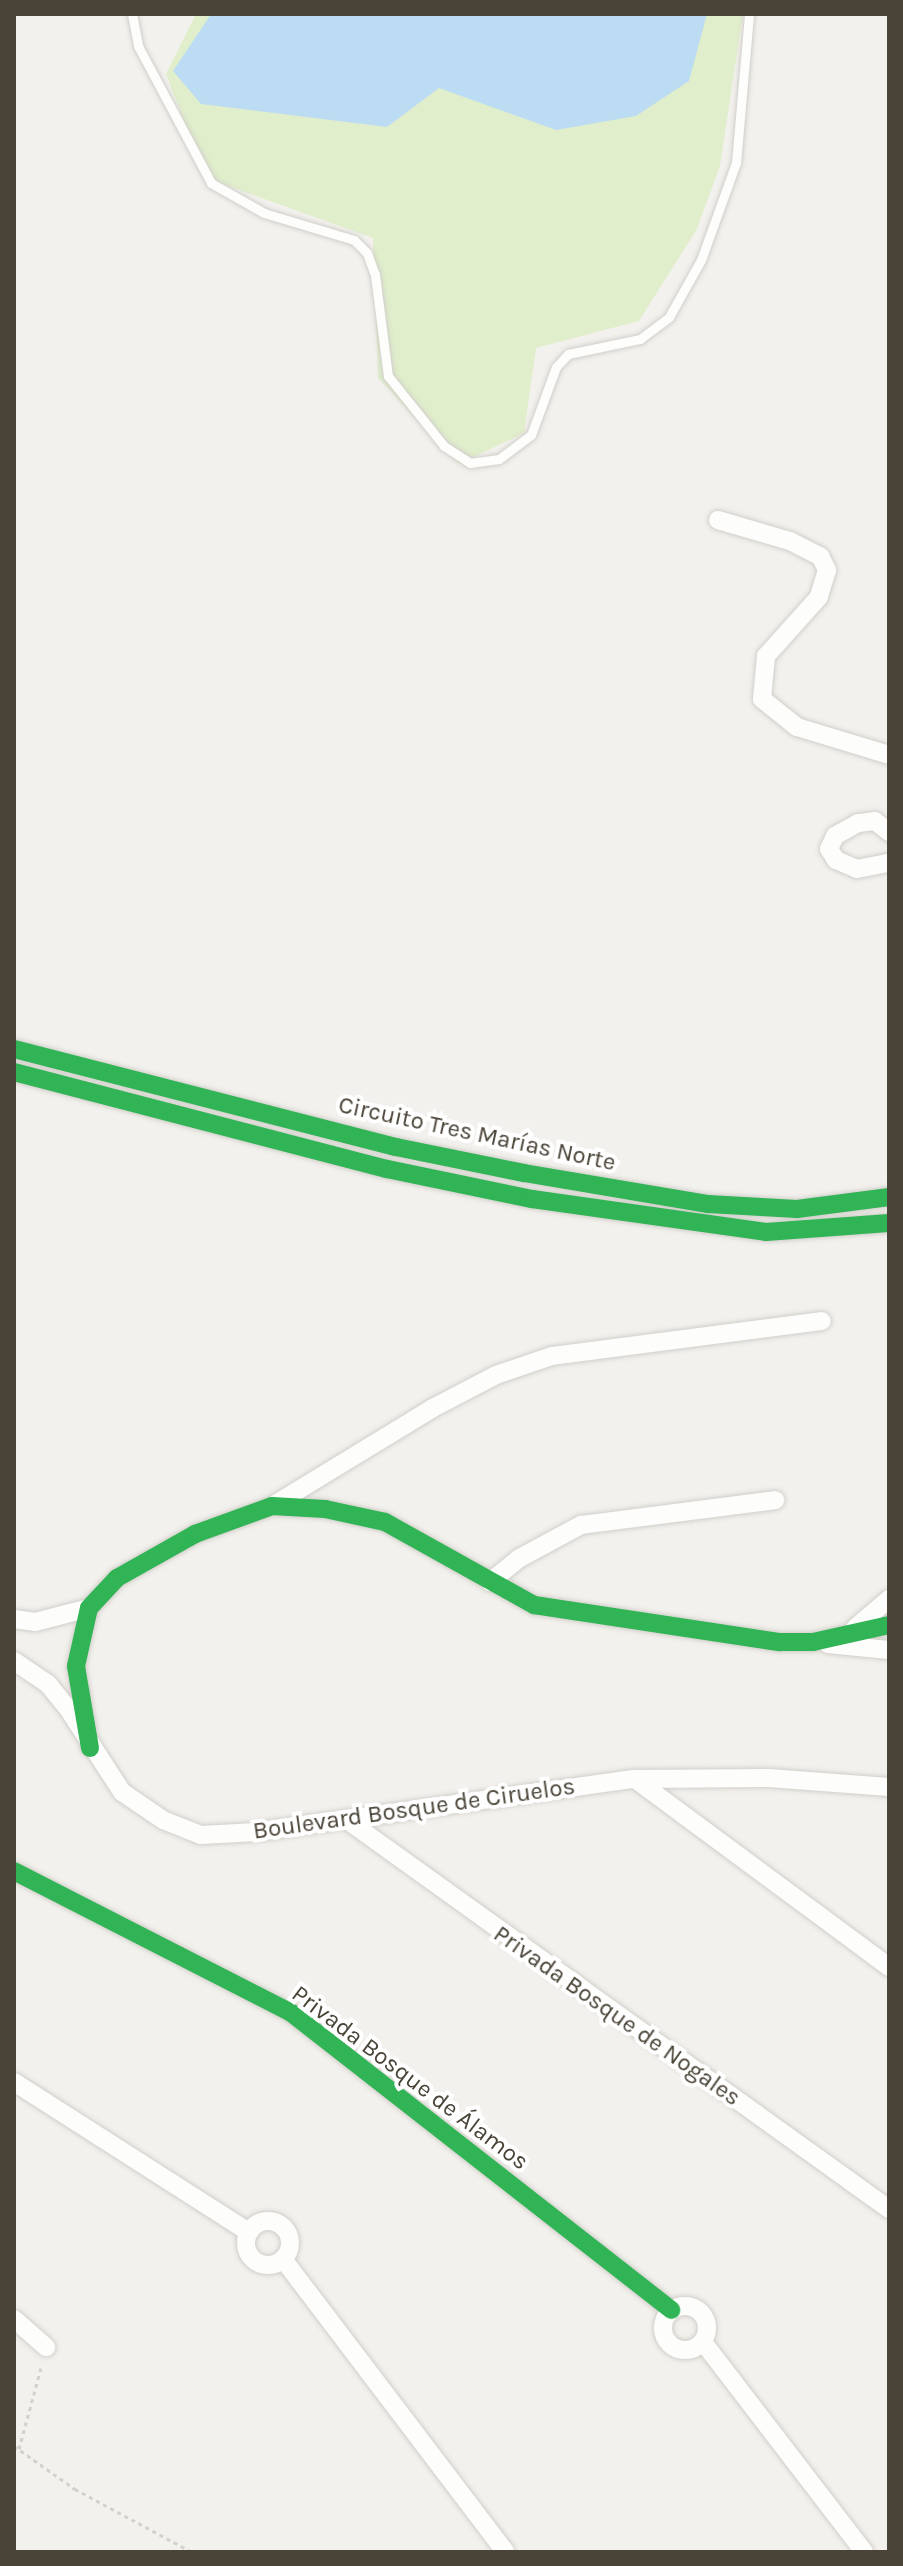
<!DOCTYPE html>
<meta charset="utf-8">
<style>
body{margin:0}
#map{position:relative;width:903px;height:2566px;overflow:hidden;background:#f3f1ed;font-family:Karla,sans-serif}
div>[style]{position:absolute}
.green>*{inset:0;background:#e0eecb}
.water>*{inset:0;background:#bbdcf3}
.path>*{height:3px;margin-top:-1.5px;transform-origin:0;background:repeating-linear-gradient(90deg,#d3d1cb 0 4px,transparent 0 8px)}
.roads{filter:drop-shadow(0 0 2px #d1cfca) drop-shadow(0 0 2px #d1cfca)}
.lane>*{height:9px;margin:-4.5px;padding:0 4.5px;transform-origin:4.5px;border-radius:4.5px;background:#fdfdfc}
.street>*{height:18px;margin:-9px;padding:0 9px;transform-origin:9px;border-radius:9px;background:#fdfdfc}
.street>.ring{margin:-9px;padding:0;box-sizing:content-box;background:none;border:18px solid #fdfdfc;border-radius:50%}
.fast>*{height:18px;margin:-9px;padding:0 9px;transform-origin:9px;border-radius:9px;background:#30b455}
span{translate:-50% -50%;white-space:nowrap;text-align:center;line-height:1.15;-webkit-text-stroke:8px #fff;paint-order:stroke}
.street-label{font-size:24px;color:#4a4337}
.frame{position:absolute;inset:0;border:16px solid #4a4337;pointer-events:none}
</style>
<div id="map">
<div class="green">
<i style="clip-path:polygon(196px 14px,743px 14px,720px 166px,697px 229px,639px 321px,536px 348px,524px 433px,459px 464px,378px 378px,373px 238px,206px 178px,166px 74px)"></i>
</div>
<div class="water">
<i style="clip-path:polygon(211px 14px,707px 14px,689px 81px,636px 116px,556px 130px,439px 88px,387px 127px,201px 104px,173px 71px)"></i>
</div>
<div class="path">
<i style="left:14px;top:2446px;width:75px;rotate:35.2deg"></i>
<i style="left:75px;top:2489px;width:133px;rotate:28.3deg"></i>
<i style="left:19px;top:2449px;width:88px;rotate:-74.9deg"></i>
</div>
<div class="roads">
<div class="lane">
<i style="left:132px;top:14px;width:33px;rotate:79deg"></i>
<i style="left:138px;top:46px;width:155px;rotate:61.9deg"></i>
<i style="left:211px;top:183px;width:61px;rotate:29.5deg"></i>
<i style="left:264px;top:213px;width:94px;rotate:16.7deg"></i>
<i style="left:354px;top:240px;width:18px;rotate:45deg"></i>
<i style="left:367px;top:253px;width:23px;rotate:70deg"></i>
<i style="left:375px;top:275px;width:102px;rotate:82.7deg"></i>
<i style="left:388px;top:376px;width:90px;rotate:51.3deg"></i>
<i style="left:444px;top:446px;width:31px;rotate:33deg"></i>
<i style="left:470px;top:463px;width:29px;rotate:-8deg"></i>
<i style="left:499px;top:459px;width:40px;rotate:-37deg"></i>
<i style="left:531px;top:435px;width:72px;rotate:-69.8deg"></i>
<i style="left:556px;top:367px;width:18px;rotate:-47deg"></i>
<i style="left:568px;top:354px;width:74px;rotate:-11.8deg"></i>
<i style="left:640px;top:339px;width:36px;rotate:-37deg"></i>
<i style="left:669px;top:317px;width:65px;rotate:-60.7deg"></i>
<i style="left:701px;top:260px;width:103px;rotate:-70.2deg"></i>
<i style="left:736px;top:163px;width:150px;rotate:-85deg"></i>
</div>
<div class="street">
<i style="left:718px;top:520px;width:75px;rotate:16.3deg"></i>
<i style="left:790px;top:541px;width:34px;rotate:27deg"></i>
<i style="left:820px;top:556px;width:16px;rotate:63deg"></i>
<i style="left:827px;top:570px;width:28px;rotate:107deg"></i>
<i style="left:819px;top:597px;width:79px;rotate:131.9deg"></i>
<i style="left:766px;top:656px;width:43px;rotate:95.3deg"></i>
<i style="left:762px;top:699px;width:45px;rotate:38.7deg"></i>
<i style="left:797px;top:727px;width:96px;rotate:16.9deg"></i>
<i style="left:889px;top:832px;width:18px;rotate:-142deg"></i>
<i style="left:875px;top:821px;width:17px;rotate:173deg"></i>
<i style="left:858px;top:823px;width:26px;rotate:151deg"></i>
<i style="left:835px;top:836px;width:14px;rotate:115deg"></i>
<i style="left:829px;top:849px;width:13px;rotate:58deg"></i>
<i style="left:836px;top:860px;width:23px;rotate:23deg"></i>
<i style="left:857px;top:869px;width:33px;rotate:-11deg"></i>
<i style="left:274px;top:1505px;width:184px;rotate:-31.4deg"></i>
<i style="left:431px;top:1409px;width:73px;rotate:-27.6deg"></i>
<i style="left:496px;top:1375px;width:59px;rotate:-18.7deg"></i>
<i style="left:552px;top:1356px;width:272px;rotate:-7.4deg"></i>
<i style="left:490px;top:1582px;width:36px;rotate:-39deg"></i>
<i style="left:518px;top:1559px;width:72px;rotate:-28.4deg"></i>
<i style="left:581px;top:1525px;width:196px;rotate:-7.3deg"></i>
<i style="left:14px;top:1619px;width:21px;rotate:8deg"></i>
<i style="left:35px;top:1622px;width:56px;rotate:-14.5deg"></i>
<i style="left:855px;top:1628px;width:45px;rotate:-40.5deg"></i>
<i style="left:828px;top:1644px;width:61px;rotate:5.6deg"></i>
<i style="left:14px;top:1661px;width:41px;rotate:34.1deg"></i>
<i style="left:48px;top:1684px;width:33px;rotate:51deg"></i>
<i style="left:69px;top:1710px;width:98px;rotate:57.1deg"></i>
<i style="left:122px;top:1792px;width:50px;rotate:34.3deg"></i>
<i style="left:163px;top:1820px;width:41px;rotate:21.5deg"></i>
<i style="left:201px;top:1835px;width:55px;rotate:-3.1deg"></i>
<i style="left:256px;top:1832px;width:383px;rotate:-8deg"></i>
<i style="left:635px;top:1779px;width:134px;rotate:-0.4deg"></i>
<i style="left:769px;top:1778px;width:120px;rotate:4.3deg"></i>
<i style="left:635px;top:1779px;width:316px;rotate:36.5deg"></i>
<i style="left:347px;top:1820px;width:667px;rotate:35.67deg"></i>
<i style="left:14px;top:2082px;width:279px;rotate:32.6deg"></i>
<i class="ring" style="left:246px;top:2221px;width:26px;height:26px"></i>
<i style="left:283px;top:2259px;width:368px;rotate:52.8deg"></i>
<i class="ring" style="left:663px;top:2306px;width:26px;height:26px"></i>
<i style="left:14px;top:2319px;width:43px;rotate:41.2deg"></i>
<i style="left:703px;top:2342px;width:265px;rotate:52.5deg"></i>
</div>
<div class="fast">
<i style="left:14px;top:1049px;width:394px;rotate:14.4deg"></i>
<i style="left:396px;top:1147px;width:131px;rotate:11.5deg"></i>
<i style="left:524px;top:1173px;width:187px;rotate:9.6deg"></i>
<i style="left:708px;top:1204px;width:89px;rotate:3.2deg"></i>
<i style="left:797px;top:1209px;width:93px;rotate:-7.4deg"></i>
<i style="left:14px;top:1072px;width:385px;rotate:14.6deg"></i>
<i style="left:387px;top:1169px;width:148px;rotate:11.7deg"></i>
<i style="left:532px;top:1199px;width:236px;rotate:8deg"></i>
<i style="left:766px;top:1232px;width:123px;rotate:-4.2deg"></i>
<i style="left:90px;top:1748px;width:83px;rotate:-99.7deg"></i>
<i style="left:76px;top:1666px;width:59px;rotate:-77.4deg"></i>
<i style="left:89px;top:1608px;width:41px;rotate:-47deg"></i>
<i style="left:117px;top:1578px;width:90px;rotate:-29.4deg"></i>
<i style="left:195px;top:1534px;width:82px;rotate:-20deg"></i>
<i style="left:272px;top:1506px;width:53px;rotate:3.2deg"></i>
<i style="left:325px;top:1509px;width:61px;rotate:12.2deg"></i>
<i style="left:385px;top:1522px;width:171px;rotate:29.1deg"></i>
<i style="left:534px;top:1605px;width:249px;rotate:8.6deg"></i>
<i style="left:780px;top:1642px;width:33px"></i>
<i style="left:813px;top:1642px;width:78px;rotate:-12.6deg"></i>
<i style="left:14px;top:1871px;width:310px;rotate:27.1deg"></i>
<i style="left:290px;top:2012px;width:484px;rotate:38deg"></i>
</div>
</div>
<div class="street-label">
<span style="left:477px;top:1134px;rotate:12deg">Circuito Tres Marías Norte</span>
<span style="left:414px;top:1809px;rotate:-8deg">Boulevard Bosque de Ciruelos</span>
<span style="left:617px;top:2016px;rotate:35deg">Privada Bosque de Nogales</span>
<span style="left:410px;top:2078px;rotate:37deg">Privada Bosque de Álamos</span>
</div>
<div class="frame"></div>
</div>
